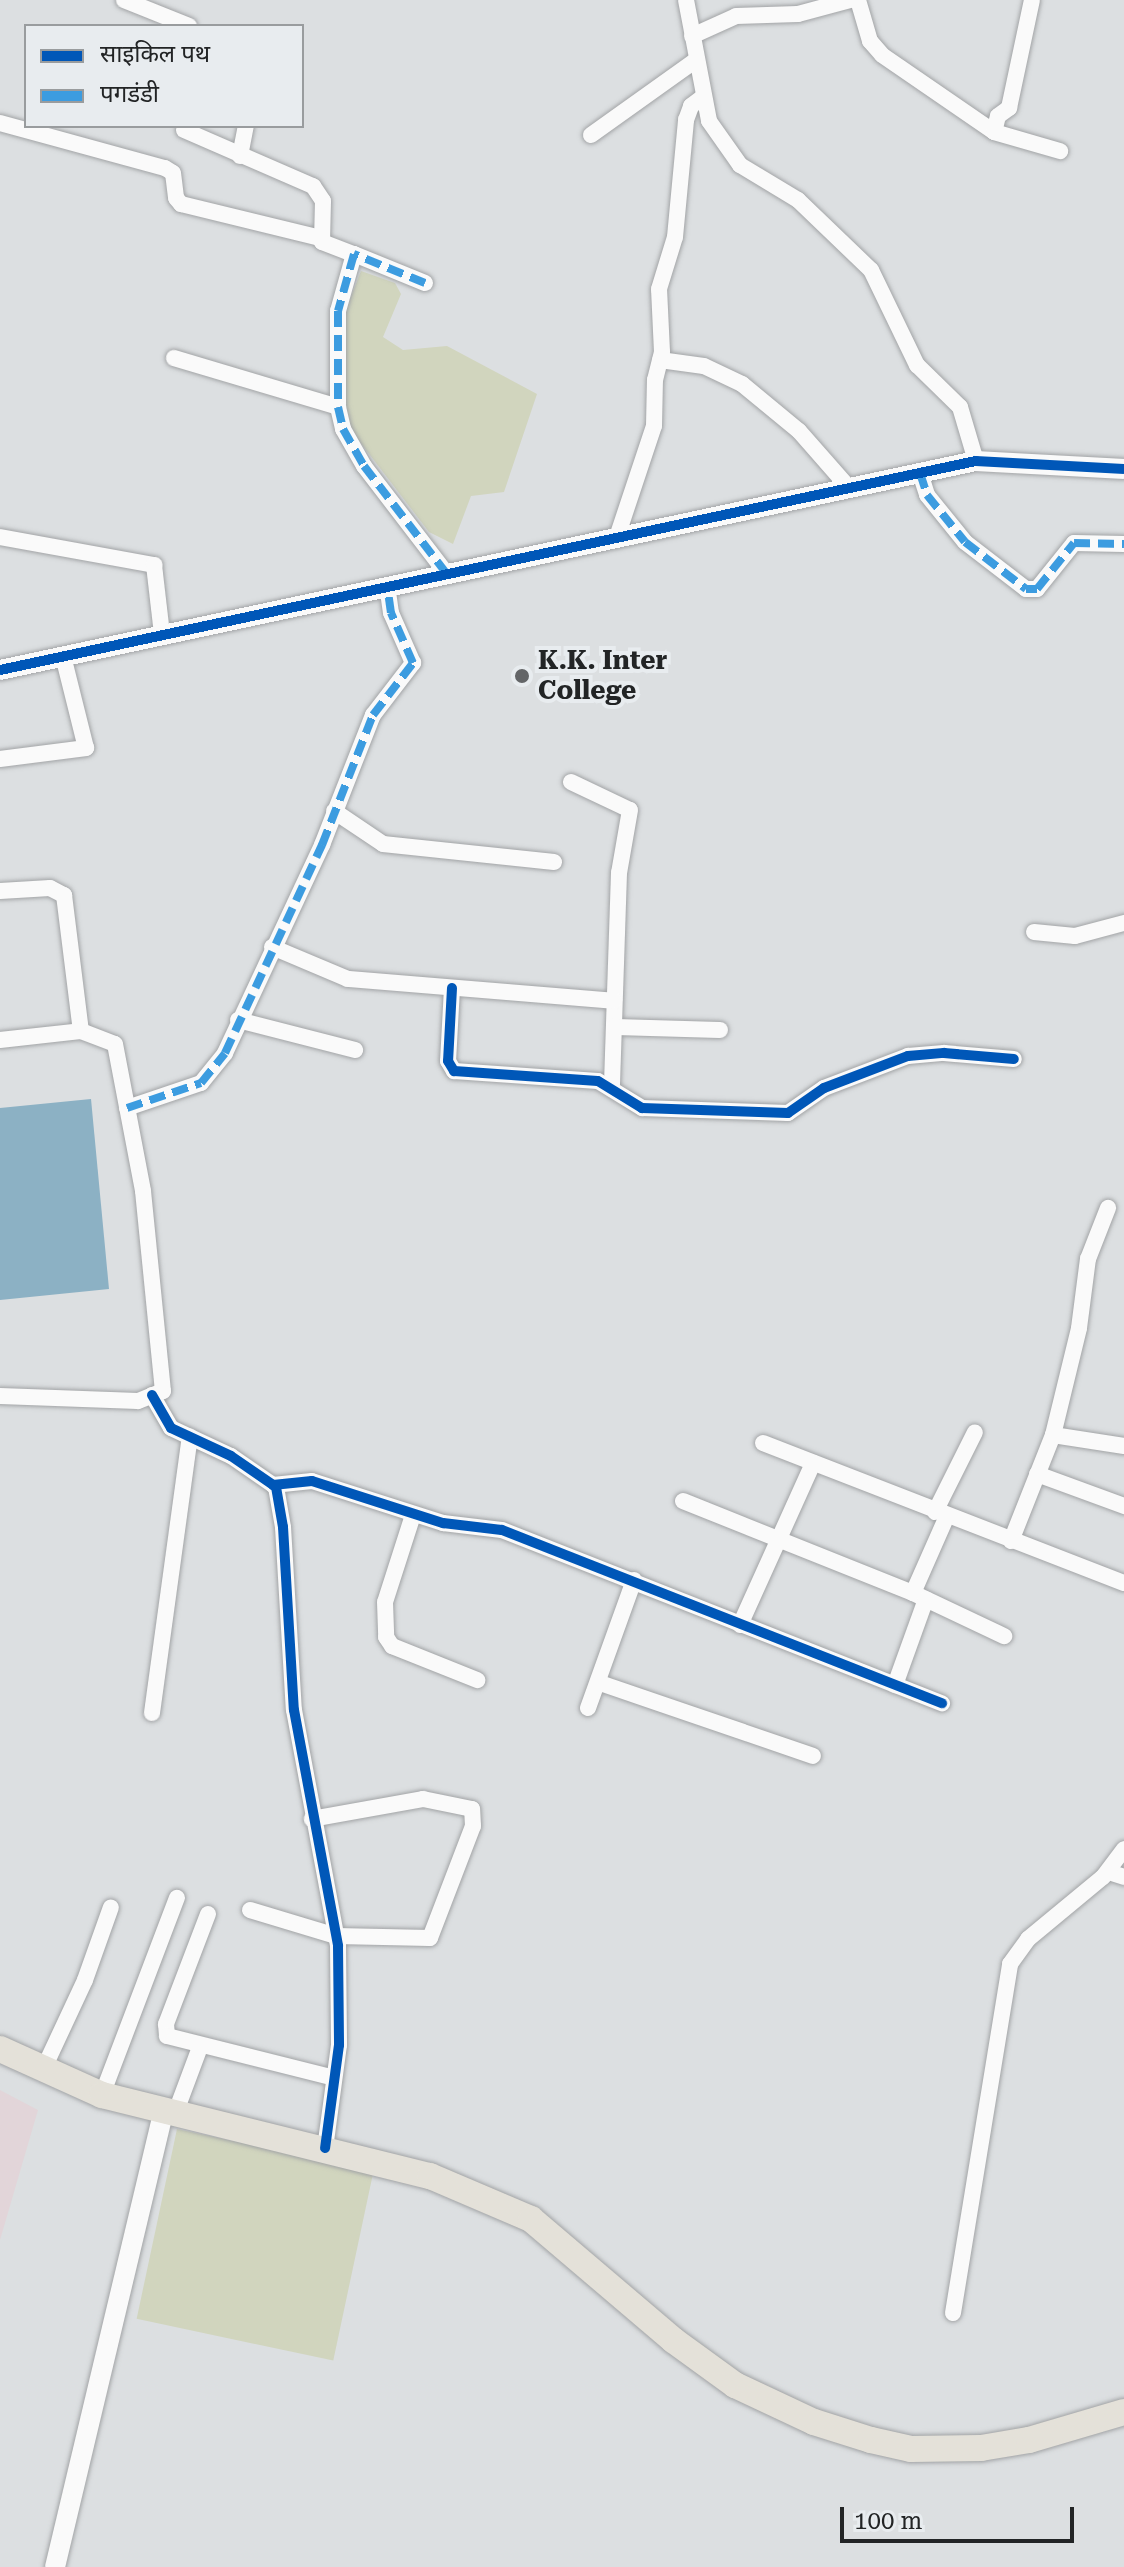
<!DOCTYPE html>
<meta charset="utf-8">
<style>
body{margin:0}
#map{position:relative;width:1124px;height:2567px;overflow:hidden;background:#dcdfe1;font-family:"Roboto Serif","Noto Sans Devanagari",serif}
div>[style]{position:absolute}
.commercial>*{inset:0;background:#e2d5d9}
.green>*{inset:0;background:#d1d5be;transform-origin:0 0}
.water>*{inset:0;background:#8cb1c4}
.roads{filter:drop-shadow(0 0 2px #a2a4a6) drop-shadow(0 0 2px #a2a4a6)}
.minor>*{height:16px;margin:-8px;padding:0 8px;transform-origin:8px;border-radius:8px;background:#fafafa}
.tertiary>*{height:20px;margin:-10px;padding:0 10px;transform-origin:10px;border-radius:10px;background:#fafafa}
.primary>*{height:26px;margin:-13px;padding:0 13px;transform-origin:13px;border-radius:13px;background:#e4e1d9}
.quiet>*{height:8px;margin-top:-4px;transform-origin:0;background:repeating-linear-gradient(90deg,#3c9ce0 0 16px,transparent 0 24px)}
.cycleway>*{height:10px;margin:-5px;padding:0 5px;transform-origin:5px;border-radius:5px;background:#0057b8}
.dots>*{width:22px;height:22px;translate:-50% -50%;box-sizing:border-box;border:4px solid #e8ecef;border-radius:50%}
span{translate:-50% -50%;white-space:nowrap;text-align:center;line-height:1.15;-webkit-text-stroke:8px #e8ecef;paint-order:stroke}
.poi-label{font-size:26px;color:#222425;font-weight:700}
.left{translate:0 -50%;text-align:left}
.legend{position:absolute;left:24px;top:24px;width:280px;height:104px;box-sizing:border-box;background:#e8ecef;border:2px solid #999c9e;margin:0;padding:10px 14px;list-style:none;font-size:24px;color:#222425}
.legend li{display:flex;align-items:center;gap:16px;height:40px}
.legend b{width:40px;border:2px solid #999c9e}
.scale{position:absolute;left:840px;top:2507px;width:234px;height:36px;box-sizing:border-box;border:4px solid #222425;border-top:0;padding-left:10px;font-size:24px;line-height:28px;white-space:nowrap;color:#222425;-webkit-text-stroke:6px #e8ecef;paint-order:stroke}
</style>
<div id="map">
<div class="commercial">
<i style="clip-path:polygon(0 2090px,38px 2110px,0 2240px)"></i>
</div>
<div class="green">
<i style="clip-path:polygon(361px 271px,395px 283px,401px 294px,383px 337px,403px 350px,447px 346px,537px 394px,504px 492px,471px 496px,453px 544px,429px 532px,340px 416px,343px 317px)"></i>
<i style="left:177px;top:2129px;width:201px;height:194px;rotate:12deg"></i>
</div>
<div class="water">
<i style="clip-path:polygon(91px 1099px,109px 1289px,0 1300px,0 1108px)"></i>
</div>
<div class="roads">
<div class="minor">
<i style="left:124px;top:0;width:70px;rotate:21.8deg"></i>
<i style="left:686px;top:0;width:123px;rotate:79.2deg"></i>
<i style="left:709px;top:121px;width:54px;rotate:54.8deg"></i>
<i style="left:740px;top:165px;width:68px;rotate:31.1deg"></i>
<i style="left:798px;top:200px;width:101px;rotate:43.8deg"></i>
<i style="left:871px;top:270px;width:106px;rotate:64.2deg"></i>
<i style="left:917px;top:365px;width:60px;rotate:44.3deg"></i>
<i style="left:960px;top:407px;width:56px;rotate:73.5deg"></i>
<i style="left:858px;top:0;width:43px;rotate:73.7deg"></i>
<i style="left:870px;top:41px;width:18px;rotate:49deg"></i>
<i style="left:882px;top:55px;width:136px;rotate:34.5deg"></i>
<i style="left:994px;top:132px;width:69px;rotate:16.1deg"></i>
<i style="left:692px;top:36px;width:48px;rotate:-24.4deg"></i>
<i style="left:736px;top:16px;width:62px;rotate:-1.8deg"></i>
<i style="left:798px;top:14px;width:54px;rotate:-15.1deg"></i>
<i style="left:0;top:123px;width:171px;rotate:15.3deg"></i>
<i style="left:165px;top:168px;width:9px;rotate:32deg"></i>
<i style="left:173px;top:173px;width:25px;rotate:83deg"></i>
<i style="left:176px;top:198px;width:8px;rotate:50deg"></i>
<i style="left:181px;top:204px;width:143px;rotate:13.7deg"></i>
<i style="left:184px;top:130px;width:141px;rotate:23.5deg"></i>
<i style="left:313px;top:186px;width:18px;rotate:56deg"></i>
<i style="left:323px;top:201px;width:41px;rotate:91.4deg"></i>
<i style="left:322px;top:242px;width:34px;rotate:21deg"></i>
<i style="left:994px;top:132px;width:16px;rotate:-76deg"></i>
<i style="left:998px;top:116px;width:14px;rotate:-36deg"></i>
<i style="left:1009px;top:108px;width:110px;rotate:-78deg"></i>
<i style="left:591px;top:135px;width:129px;rotate:-35.5deg"></i>
<i style="left:240px;top:156px;width:31px;rotate:-79deg"></i>
<i style="left:425px;top:283px;width:77px;rotate:-157.8deg"></i>
<i style="left:354px;top:254px;width:59px;rotate:105.7deg"></i>
<i style="left:338px;top:311px;width:96px;rotate:90deg"></i>
<i style="left:338px;top:407px;width:23px;rotate:77deg"></i>
<i style="left:343px;top:429px;width:43px;rotate:60.4deg"></i>
<i style="left:364px;top:466px;width:136px;rotate:52.5deg"></i>
<i style="left:174px;top:358px;width:171px;rotate:16.6deg"></i>
<i style="left:660px;top:360px;width:44px;rotate:7.8deg"></i>
<i style="left:704px;top:366px;width:42px;rotate:25.3deg"></i>
<i style="left:742px;top:384px;width:74px;rotate:39.5deg"></i>
<i style="left:799px;top:431px;width:76px;rotate:48.7deg"></i>
<i style="left:920px;top:473px;width:23px;rotate:72deg"></i>
<i style="left:927px;top:495px;width:60px;rotate:51deg"></i>
<i style="left:965px;top:542px;width:77px;rotate:37.6deg"></i>
<i style="left:1026px;top:589px;width:11px"></i>
<i style="left:1037px;top:589px;width:59px;rotate:-51.2deg"></i>
<i style="left:1074px;top:543px;width:50px;rotate:1.1deg"></i>
<i style="left:0;top:537px;width:157px;rotate:10.3deg"></i>
<i style="left:154px;top:565px;width:69px;rotate:83.4deg"></i>
<i style="left:617px;top:537px;width:117px;rotate:-71.6deg"></i>
<i style="left:654px;top:426px;width:46px;rotate:-88.8deg"></i>
<i style="left:655px;top:380px;width:29px;rotate:-76deg"></i>
<i style="left:662px;top:352px;width:63px;rotate:-92.7deg"></i>
<i style="left:659px;top:289px;width:54px;rotate:-72.9deg"></i>
<i style="left:675px;top:237px;width:118px;rotate:-84.6deg"></i>
<i style="left:686px;top:120px;width:15px;rotate:-70deg"></i>
<i style="left:691px;top:106px;width:15px;rotate:-37deg"></i>
<i style="left:0;top:759px;width:87px;rotate:-7.3deg"></i>
<i style="left:86px;top:748px;width:95px;rotate:-104deg"></i>
<i style="left:571px;top:782px;width:65px;rotate:25.4deg"></i>
<i style="left:630px;top:810px;width:64px;rotate:99.9deg"></i>
<i style="left:619px;top:873px;width:216px;rotate:91.9deg"></i>
<i style="left:334px;top:811px;width:59px;rotate:34deg"></i>
<i style="left:383px;top:844px;width:172px;rotate:6deg"></i>
<i style="left:0;top:891px;width:50px;rotate:-3.4deg"></i>
<i style="left:50px;top:888px;width:16px;rotate:27deg"></i>
<i style="left:64px;top:895px;width:137px;rotate:82.9deg"></i>
<i style="left:1034px;top:932px;width:41px;rotate:5.6deg"></i>
<i style="left:1075px;top:936px;width:51px;rotate:-14.9deg"></i>
<i style="left:272px;top:947px;width:82px;rotate:22.8deg"></i>
<i style="left:348px;top:979px;width:267px;rotate:4.7deg"></i>
<i style="left:452px;top:988px;width:73px;rotate:93.1deg"></i>
<i style="left:448px;top:1061px;width:12px;rotate:59deg"></i>
<i style="left:454px;top:1071px;width:144px;rotate:4deg"></i>
<i style="left:598px;top:1081px;width:52px;rotate:31.5deg"></i>
<i style="left:642px;top:1108px;width:146px;rotate:2deg"></i>
<i style="left:788px;top:1113px;width:44px;rotate:-34.8deg"></i>
<i style="left:824px;top:1088px;width:90px;rotate:-20.9deg"></i>
<i style="left:908px;top:1056px;width:36px;rotate:-5deg"></i>
<i style="left:944px;top:1053px;width:70px;rotate:4.9deg"></i>
<i style="left:238px;top:1020px;width:121px;rotate:14.4deg"></i>
<i style="left:615px;top:1027px;width:105px;rotate:1.6deg"></i>
<i style="left:0;top:1040px;width:81px;rotate:-6.3deg"></i>
<i style="left:81px;top:1031px;width:36px;rotate:21deg"></i>
<i style="left:115px;top:1044px;width:150px;rotate:79.2deg"></i>
<i style="left:143px;top:1191px;width:201px;rotate:84.3deg"></i>
<i style="left:163px;top:1391px;width:27px;rotate:158deg"></i>
<i style="left:138px;top:1401px;width:138px;rotate:-177.9deg"></i>
<i style="left:127px;top:1108px;width:78px;rotate:-18.7deg"></i>
<i style="left:201px;top:1083px;width:38px;rotate:-51deg"></i>
<i style="left:225px;top:1053px;width:230px;rotate:-65deg"></i>
<i style="left:322px;top:845px;width:140px;rotate:-68.6deg"></i>
<i style="left:373px;top:715px;width:66px;rotate:-52.4deg"></i>
<i style="left:413px;top:663px;width:55px;rotate:-113.7deg"></i>
<i style="left:391px;top:613px;width:27px;rotate:-98deg"></i>
<i style="left:152px;top:1395px;width:38px;rotate:60deg"></i>
<i style="left:171px;top:1428px;width:66px;rotate:25deg"></i>
<i style="left:231px;top:1456px;width:55px;rotate:34.6deg"></i>
<i style="left:276px;top:1487px;width:41px;rotate:80.1deg"></i>
<i style="left:283px;top:1527px;width:183px;rotate:86.6deg"></i>
<i style="left:294px;top:1710px;width:240px;rotate:79.4deg"></i>
<i style="left:338px;top:1946px;width:99px;rotate:89.4deg"></i>
<i style="left:339px;top:2045px;width:104px;rotate:97.7deg"></i>
<i style="left:1053px;top:1435px;width:72px;rotate:8.8deg"></i>
<i style="left:763px;top:1443px;width:387px;rotate:21.2deg"></i>
<i style="left:1037px;top:1474px;width:93px;rotate:20.2deg"></i>
<i style="left:273px;top:1485px;width:39px;rotate:-6deg"></i>
<i style="left:312px;top:1481px;width:138px;rotate:17.8deg"></i>
<i style="left:443px;top:1523px;width:59px;rotate:6.8deg"></i>
<i style="left:502px;top:1530px;width:473px;rotate:21.5deg"></i>
<i style="left:683px;top:1501px;width:248px;rotate:21.8deg"></i>
<i style="left:913px;top:1593px;width:101px;rotate:25.3deg"></i>
<i style="left:935px;top:1512px;width:89px;rotate:-63.4deg"></i>
<i style="left:413px;top:1515px;width:91px;rotate:107.8deg"></i>
<i style="left:385px;top:1602px;width:35px;rotate:88deg"></i>
<i style="left:386px;top:1637px;width:11px;rotate:56deg"></i>
<i style="left:392px;top:1646px;width:92px;rotate:21.8deg"></i>
<i style="left:1011px;top:1541px;width:114px;rotate:-68.4deg"></i>
<i style="left:1053px;top:1435px;width:110px;rotate:-76.3deg"></i>
<i style="left:1079px;top:1328px;width:70px;rotate:-82.6deg"></i>
<i style="left:1088px;top:1259px;width:55px;rotate:-68.6deg"></i>
<i style="left:913px;top:1593px;width:84px;rotate:-66.2deg"></i>
<i style="left:740px;top:1625px;width:178px;rotate:-65.7deg"></i>
<i style="left:600px;top:1683px;width:225px;rotate:18.9deg"></i>
<i style="left:895px;top:1685px;width:91px;rotate:-70.2deg"></i>
<i style="left:588px;top:1708px;width:136px;rotate:-70.2deg"></i>
<i style="left:152px;top:1713px;width:279px;rotate:-82.2deg"></i>
<i style="left:1109px;top:1872px;width:16px;rotate:18deg"></i>
<i style="left:250px;top:1910px;width:90px;rotate:16.8deg"></i>
<i style="left:336px;top:1936px;width:94px;rotate:1.2deg"></i>
<i style="left:430px;top:1938px;width:120px;rotate:-69deg"></i>
<i style="left:473px;top:1826px;width:17px;rotate:-93deg"></i>
<i style="left:472px;top:1809px;width:50px;rotate:-168.5deg"></i>
<i style="left:423px;top:1799px;width:113px;rotate:169.8deg"></i>
<i style="left:208px;top:1914px;width:118px;rotate:110.9deg"></i>
<i style="left:166px;top:2024px;width:12px;rotate:85deg"></i>
<i style="left:167px;top:2036px;width:172px;rotate:14.1deg"></i>
<i style="left:44px;top:2068px;width:97px;rotate:-65deg"></i>
<i style="left:85px;top:1980px;width:77px;rotate:-70.4deg"></i>
<i style="left:102px;top:2095px;width:211px;rotate:-69.2deg"></i>
<i style="left:175px;top:2114px;width:72px;rotate:-69.5deg"></i>
<i style="left:953px;top:2313px;width:354px;rotate:-80.7deg"></i>
<i style="left:1010px;top:1964px;width:31px;rotate:-54deg"></i>
<i style="left:1028px;top:1939px;width:97px;rotate:-39.6deg"></i>
<i style="left:1103px;top:1877px;width:35px;rotate:-53deg"></i>
</div>
<div class="tertiary">
<i style="left:0;top:670px;width:998px;rotate:-12.09deg"></i>
<i style="left:976px;top:461px;width:148px;rotate:3.1deg"></i>
<i style="left:55px;top:2567px;width:469px;rotate:-76.6deg"></i>
</div>
<div class="primary">
<i style="left:0;top:2049px;width:112px;rotate:24.3deg"></i>
<i style="left:102px;top:2095px;width:338px;rotate:13.9deg"></i>
<i style="left:430px;top:2176px;width:110px;rotate:23.1deg"></i>
<i style="left:531px;top:2219px;width:187px;rotate:40.4deg"></i>
<i style="left:673px;top:2340px;width:77px;rotate:36deg"></i>
<i style="left:735px;top:2385px;width:87px;rotate:25.1deg"></i>
<i style="left:814px;top:2422px;width:60px;rotate:17.5deg"></i>
<i style="left:871px;top:2440px;width:41px;rotate:12.7deg"></i>
<i style="left:911px;top:2449px;width:70px;rotate:-0.8deg"></i>
<i style="left:981px;top:2448px;width:49px;rotate:-9.5deg"></i>
<i style="left:1029px;top:2440px;width:99px;rotate:-16.4deg"></i>
</div>
</div>
<div class="quiet">
<i style="left:425px;top:283px;width:77px;rotate:-157.8deg"></i>
<i style="left:354px;top:254px;width:59px;rotate:105.7deg"></i>
<i style="left:338px;top:311px;width:96px;rotate:90deg"></i>
<i style="left:338px;top:407px;width:23px;rotate:77deg"></i>
<i style="left:343px;top:429px;width:43px;rotate:60.4deg"></i>
<i style="left:364px;top:466px;width:136px;rotate:52.5deg"></i>
<i style="left:920px;top:473px;width:23px;rotate:72deg"></i>
<i style="left:927px;top:495px;width:60px;rotate:51deg"></i>
<i style="left:965px;top:542px;width:77px;rotate:37.6deg"></i>
<i style="left:1026px;top:589px;width:11px"></i>
<i style="left:1037px;top:589px;width:59px;rotate:-51.2deg"></i>
<i style="left:1074px;top:543px;width:50px;rotate:1.1deg"></i>
<i style="left:127px;top:1108px;width:78px;rotate:-18.7deg"></i>
<i style="left:201px;top:1083px;width:38px;rotate:-51deg"></i>
<i style="left:225px;top:1053px;width:230px;rotate:-65deg"></i>
<i style="left:322px;top:845px;width:140px;rotate:-68.6deg"></i>
<i style="left:373px;top:715px;width:66px;rotate:-52.4deg"></i>
<i style="left:413px;top:663px;width:55px;rotate:-113.7deg"></i>
<i style="left:391px;top:613px;width:27px;rotate:-98deg"></i>
</div>
<div class="cycleway">
<i style="left:0;top:670px;width:998px;rotate:-12.09deg"></i>
<i style="left:976px;top:461px;width:148px;rotate:3.1deg"></i>
<i style="left:452px;top:988px;width:73px;rotate:93.1deg"></i>
<i style="left:448px;top:1061px;width:12px;rotate:59deg"></i>
<i style="left:454px;top:1071px;width:144px;rotate:4deg"></i>
<i style="left:598px;top:1081px;width:52px;rotate:31.5deg"></i>
<i style="left:642px;top:1108px;width:146px;rotate:2deg"></i>
<i style="left:788px;top:1113px;width:44px;rotate:-34.8deg"></i>
<i style="left:824px;top:1088px;width:90px;rotate:-20.9deg"></i>
<i style="left:908px;top:1056px;width:36px;rotate:-5deg"></i>
<i style="left:944px;top:1053px;width:70px;rotate:4.9deg"></i>
<i style="left:152px;top:1395px;width:38px;rotate:60deg"></i>
<i style="left:171px;top:1428px;width:66px;rotate:25deg"></i>
<i style="left:231px;top:1456px;width:55px;rotate:34.6deg"></i>
<i style="left:276px;top:1487px;width:41px;rotate:80.1deg"></i>
<i style="left:283px;top:1527px;width:183px;rotate:86.6deg"></i>
<i style="left:294px;top:1710px;width:240px;rotate:79.4deg"></i>
<i style="left:338px;top:1946px;width:99px;rotate:89.4deg"></i>
<i style="left:339px;top:2045px;width:104px;rotate:97.7deg"></i>
<i style="left:273px;top:1485px;width:39px;rotate:-6deg"></i>
<i style="left:312px;top:1481px;width:138px;rotate:17.8deg"></i>
<i style="left:443px;top:1523px;width:59px;rotate:6.8deg"></i>
<i style="left:502px;top:1530px;width:473px;rotate:21.5deg"></i>
</div>
<div class="dots">
<i style="left:522px;top:676px;background:#636567"></i>
</div>
<div class="poi-label">
<span class="left" style="left:538px;top:676px">K.K. Inter<br>College</span>
</div>
<ul class="legend">
<li><b style="height:10px;background:#0057b8"></b>साइकिल पथ</li>
<li><b style="height:10px;background:#3c9ce0"></b>पगडंडी</li>
</ul>
<div class="scale">100 m</div>
</div>
